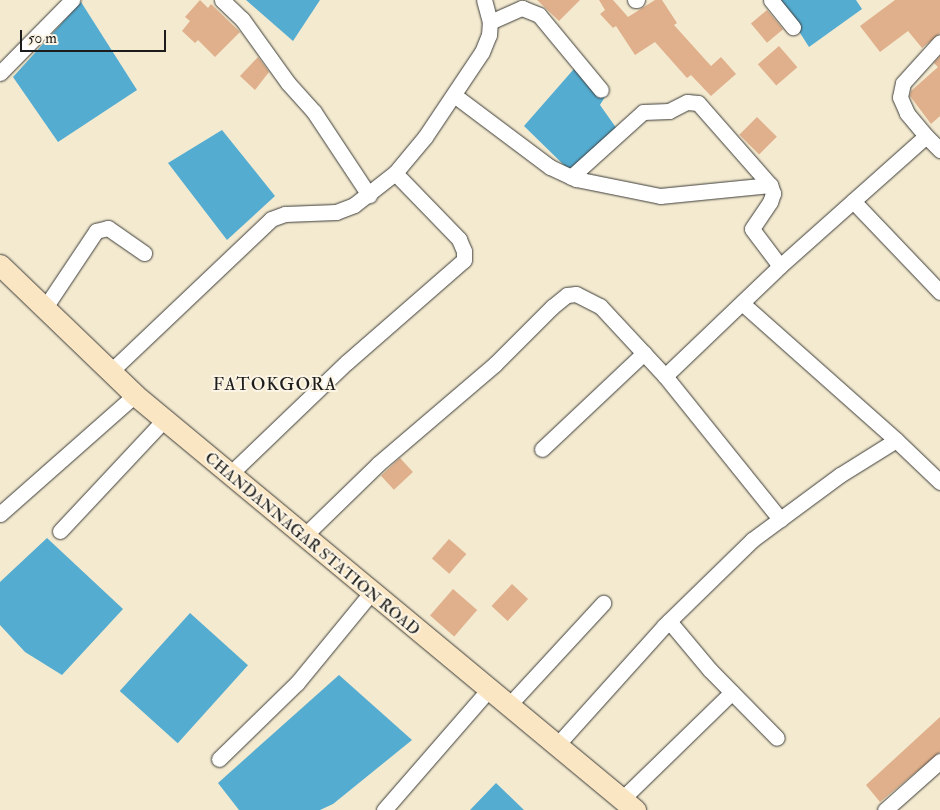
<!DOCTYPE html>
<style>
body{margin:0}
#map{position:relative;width:940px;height:810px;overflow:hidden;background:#f3ead0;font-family:"IM FELL Double Pica",serif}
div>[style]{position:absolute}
.water>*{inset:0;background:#54acd1;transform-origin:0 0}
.building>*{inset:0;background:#e0af8b;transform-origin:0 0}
.roads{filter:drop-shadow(0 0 1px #3c3b37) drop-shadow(0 0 1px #3c3b37)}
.minor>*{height:15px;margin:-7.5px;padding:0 7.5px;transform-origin:7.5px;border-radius:7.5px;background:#fff}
.secondary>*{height:21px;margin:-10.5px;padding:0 10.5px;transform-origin:10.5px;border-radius:10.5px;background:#fbe6c4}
span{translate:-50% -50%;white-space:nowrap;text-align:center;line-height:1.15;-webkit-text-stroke:4px #fcf5e5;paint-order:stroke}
.street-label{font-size:16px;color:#1c1c1c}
.neighbourhood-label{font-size:18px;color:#1c1c1c;letter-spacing:1px}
.scale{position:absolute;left:20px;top:30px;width:146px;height:22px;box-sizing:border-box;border:2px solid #1c1c1c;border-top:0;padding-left:6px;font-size:15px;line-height:18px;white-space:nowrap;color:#1c1c1c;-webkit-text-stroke:4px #fcf5e5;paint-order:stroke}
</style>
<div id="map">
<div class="water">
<i style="clip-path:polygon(246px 0,320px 0,293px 41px)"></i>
<i style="clip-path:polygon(779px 0,856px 0,862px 9px,809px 47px)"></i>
<i style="clip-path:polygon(81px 2px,137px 90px,58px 142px,13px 77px)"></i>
<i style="clip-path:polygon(580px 62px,609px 90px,600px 105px,617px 129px,570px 171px,524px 126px)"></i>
<i style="clip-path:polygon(222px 130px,275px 196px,227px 240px,168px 163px)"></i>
<i style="clip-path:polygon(47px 538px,123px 609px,62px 675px,25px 652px,0 625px,0 582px)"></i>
<i style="left:190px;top:613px;width:78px;height:105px;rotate:42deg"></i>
<i style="clip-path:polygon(339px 675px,412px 740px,333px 804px,320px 810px,239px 810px,218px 783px)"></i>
<i style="clip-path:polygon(496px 783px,524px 810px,470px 810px)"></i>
</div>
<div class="building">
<i style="clip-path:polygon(200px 0,208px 8px,211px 4px,240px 32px,215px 57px,198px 40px,195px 43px,182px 31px,190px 21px,185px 17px)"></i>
<i style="clip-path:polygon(537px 0,580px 0,559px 21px)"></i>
<i style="clip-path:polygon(599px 0,613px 0,628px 17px,655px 0,662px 0,677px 23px,674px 25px,711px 66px,721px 57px,736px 74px,711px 96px,691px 75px,687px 78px,655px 42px,635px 55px,616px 26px,613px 28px,600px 14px,605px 10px)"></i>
<i style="clip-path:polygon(895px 0,940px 0,940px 33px,922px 48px,908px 31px,880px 52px,860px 26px)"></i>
<i style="left:767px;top:10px;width:25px;height:21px;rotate:50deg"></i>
<i style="left:779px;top:46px;width:28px;height:28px;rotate:49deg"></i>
<i style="clip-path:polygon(940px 56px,940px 116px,931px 124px,910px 96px,911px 91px,938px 67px,934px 63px)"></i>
<i style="clip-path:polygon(258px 57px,269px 72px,255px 90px,240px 76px)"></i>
<i style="left:757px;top:117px;width:28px;height:25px;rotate:45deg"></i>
<i style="left:400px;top:458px;width:19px;height:26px;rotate:47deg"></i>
<i style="left:449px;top:539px;width:23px;height:26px;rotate:41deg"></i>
<i style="left:512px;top:584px;width:22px;height:30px;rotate:43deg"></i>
<i style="left:453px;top:589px;width:32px;height:35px;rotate:41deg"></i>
<i style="clip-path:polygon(940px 717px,940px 752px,880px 802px,866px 785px)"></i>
</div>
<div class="roads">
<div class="minor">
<i style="left:222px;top:0;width:28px;rotate:44deg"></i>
<i style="left:242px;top:19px;width:79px;rotate:54.3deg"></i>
<i style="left:288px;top:83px;width:39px;rotate:48deg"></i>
<i style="left:314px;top:112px;width:100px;rotate:56.5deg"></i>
<i style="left:635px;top:0;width:2px"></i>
<i style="left:771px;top:0;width:35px;rotate:51deg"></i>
<i style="left:490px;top:22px;width:35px;rotate:-24deg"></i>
<i style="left:522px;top:8px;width:18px;rotate:22deg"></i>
<i style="left:539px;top:15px;width:97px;rotate:50.4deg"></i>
<i style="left:0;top:73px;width:103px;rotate:-45.4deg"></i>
<i style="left:454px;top:95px;width:120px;rotate:36.9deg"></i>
<i style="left:550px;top:167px;width:29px;rotate:25deg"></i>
<i style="left:576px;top:179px;width:86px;rotate:11.4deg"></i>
<i style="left:660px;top:196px;width:111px;rotate:-5.7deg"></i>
<i style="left:926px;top:136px;width:30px;rotate:-130deg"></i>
<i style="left:907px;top:113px;width:17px;rotate:-114deg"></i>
<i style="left:900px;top:97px;width:14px;rotate:-78deg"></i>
<i style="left:903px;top:83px;width:55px;rotate:-47.9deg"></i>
<i style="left:571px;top:177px;width:97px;rotate:-42.1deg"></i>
<i style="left:643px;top:112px;width:26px;rotate:-2deg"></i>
<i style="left:669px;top:111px;width:20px;rotate:-27deg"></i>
<i style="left:687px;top:102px;width:11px;rotate:5deg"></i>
<i style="left:698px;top:103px;width:109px;rotate:48.7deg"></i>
<i style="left:770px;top:185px;width:9px;rotate:69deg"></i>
<i style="left:773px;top:193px;width:9px;rotate:108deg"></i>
<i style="left:770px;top:202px;width:32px;rotate:124deg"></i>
<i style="left:752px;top:229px;width:46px;rotate:52.9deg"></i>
<i style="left:853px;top:201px;width:126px;rotate:46.3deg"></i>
<i style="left:743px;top:304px;width:205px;rotate:41.6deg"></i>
<i style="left:44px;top:309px;width:94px;rotate:-56.3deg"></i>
<i style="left:96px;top:231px;width:12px;rotate:-14deg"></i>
<i style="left:108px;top:228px;width:44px;rotate:34.8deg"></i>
<i style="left:110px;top:372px;width:222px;rotate:-43.5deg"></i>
<i style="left:271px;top:219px;width:15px;rotate:-20deg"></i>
<i style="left:285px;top:214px;width:51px;rotate:-2.2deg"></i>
<i style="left:336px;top:212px;width:19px;rotate:-21deg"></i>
<i style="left:354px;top:205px;width:52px;rotate:-38deg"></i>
<i style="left:395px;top:173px;width:47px;rotate:-50.2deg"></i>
<i style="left:425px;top:137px;width:102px;rotate:-56.2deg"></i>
<i style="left:482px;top:52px;width:18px;rotate:-68deg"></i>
<i style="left:489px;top:35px;width:13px;rotate:-86deg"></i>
<i style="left:490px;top:22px;width:23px;rotate:-105deg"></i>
<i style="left:665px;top:376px;width:159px;rotate:-43.7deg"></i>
<i style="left:780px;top:266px;width:195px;rotate:-41.7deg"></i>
<i style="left:926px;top:136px;width:20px;rotate:45deg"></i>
<i style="left:542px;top:449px;width:140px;rotate:-43.3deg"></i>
<i style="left:229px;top:475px;width:163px;rotate:-43.8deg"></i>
<i style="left:347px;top:362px;width:155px;rotate:-41.1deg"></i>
<i style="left:464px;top:260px;width:9px;rotate:-90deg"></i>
<i style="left:464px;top:251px;width:13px;rotate:-113deg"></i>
<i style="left:459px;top:239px;width:92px;rotate:-134.1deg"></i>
<i style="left:0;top:514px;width:180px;rotate:-41.4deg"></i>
<i style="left:60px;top:531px;width:152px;rotate:-46.9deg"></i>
<i style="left:303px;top:537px;width:105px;rotate:-44.2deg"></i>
<i style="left:378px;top:464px;width:154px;rotate:-40.5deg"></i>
<i style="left:495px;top:364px;width:81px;rotate:-45deg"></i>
<i style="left:552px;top:307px;width:19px;rotate:-39deg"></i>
<i style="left:567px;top:295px;width:9px;rotate:-6deg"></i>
<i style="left:576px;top:294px;width:27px;rotate:27deg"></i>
<i style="left:600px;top:306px;width:96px;rotate:47.1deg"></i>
<i style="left:665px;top:376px;width:184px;rotate:51.2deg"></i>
<i style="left:669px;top:621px;width:64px;rotate:50.1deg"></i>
<i style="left:710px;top:670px;width:95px;rotate:45.4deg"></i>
<i style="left:509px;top:705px;width:139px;rotate:-47.3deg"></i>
<i style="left:557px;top:745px;width:160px;rotate:-48deg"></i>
<i style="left:664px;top:626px;width:123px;rotate:-44.3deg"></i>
<i style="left:752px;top:540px;width:109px;rotate:-36.5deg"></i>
<i style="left:840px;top:475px;width:66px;rotate:-32deg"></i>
<i style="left:896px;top:440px;width:61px;rotate:43.7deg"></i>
<i style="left:219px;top:759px;width:109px;rotate:-44.3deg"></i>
<i style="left:297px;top:683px;width:115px;rotate:-50.6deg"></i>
<i style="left:622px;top:799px;width:153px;rotate:-44.2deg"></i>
<i style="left:384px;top:810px;width:160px;rotate:-49deg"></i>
<i style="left:885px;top:810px;width:74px;rotate:-41.7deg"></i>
</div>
<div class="secondary">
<i style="left:0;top:265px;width:187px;rotate:43.9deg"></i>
<i style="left:135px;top:395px;width:650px;rotate:39.69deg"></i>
</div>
</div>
<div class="street-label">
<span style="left:312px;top:544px;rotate:40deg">CHANDANNAGAR STATION ROAD</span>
</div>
<div class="neighbourhood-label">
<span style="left:275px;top:385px">FATOKGORA</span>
</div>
<div class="scale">50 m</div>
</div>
